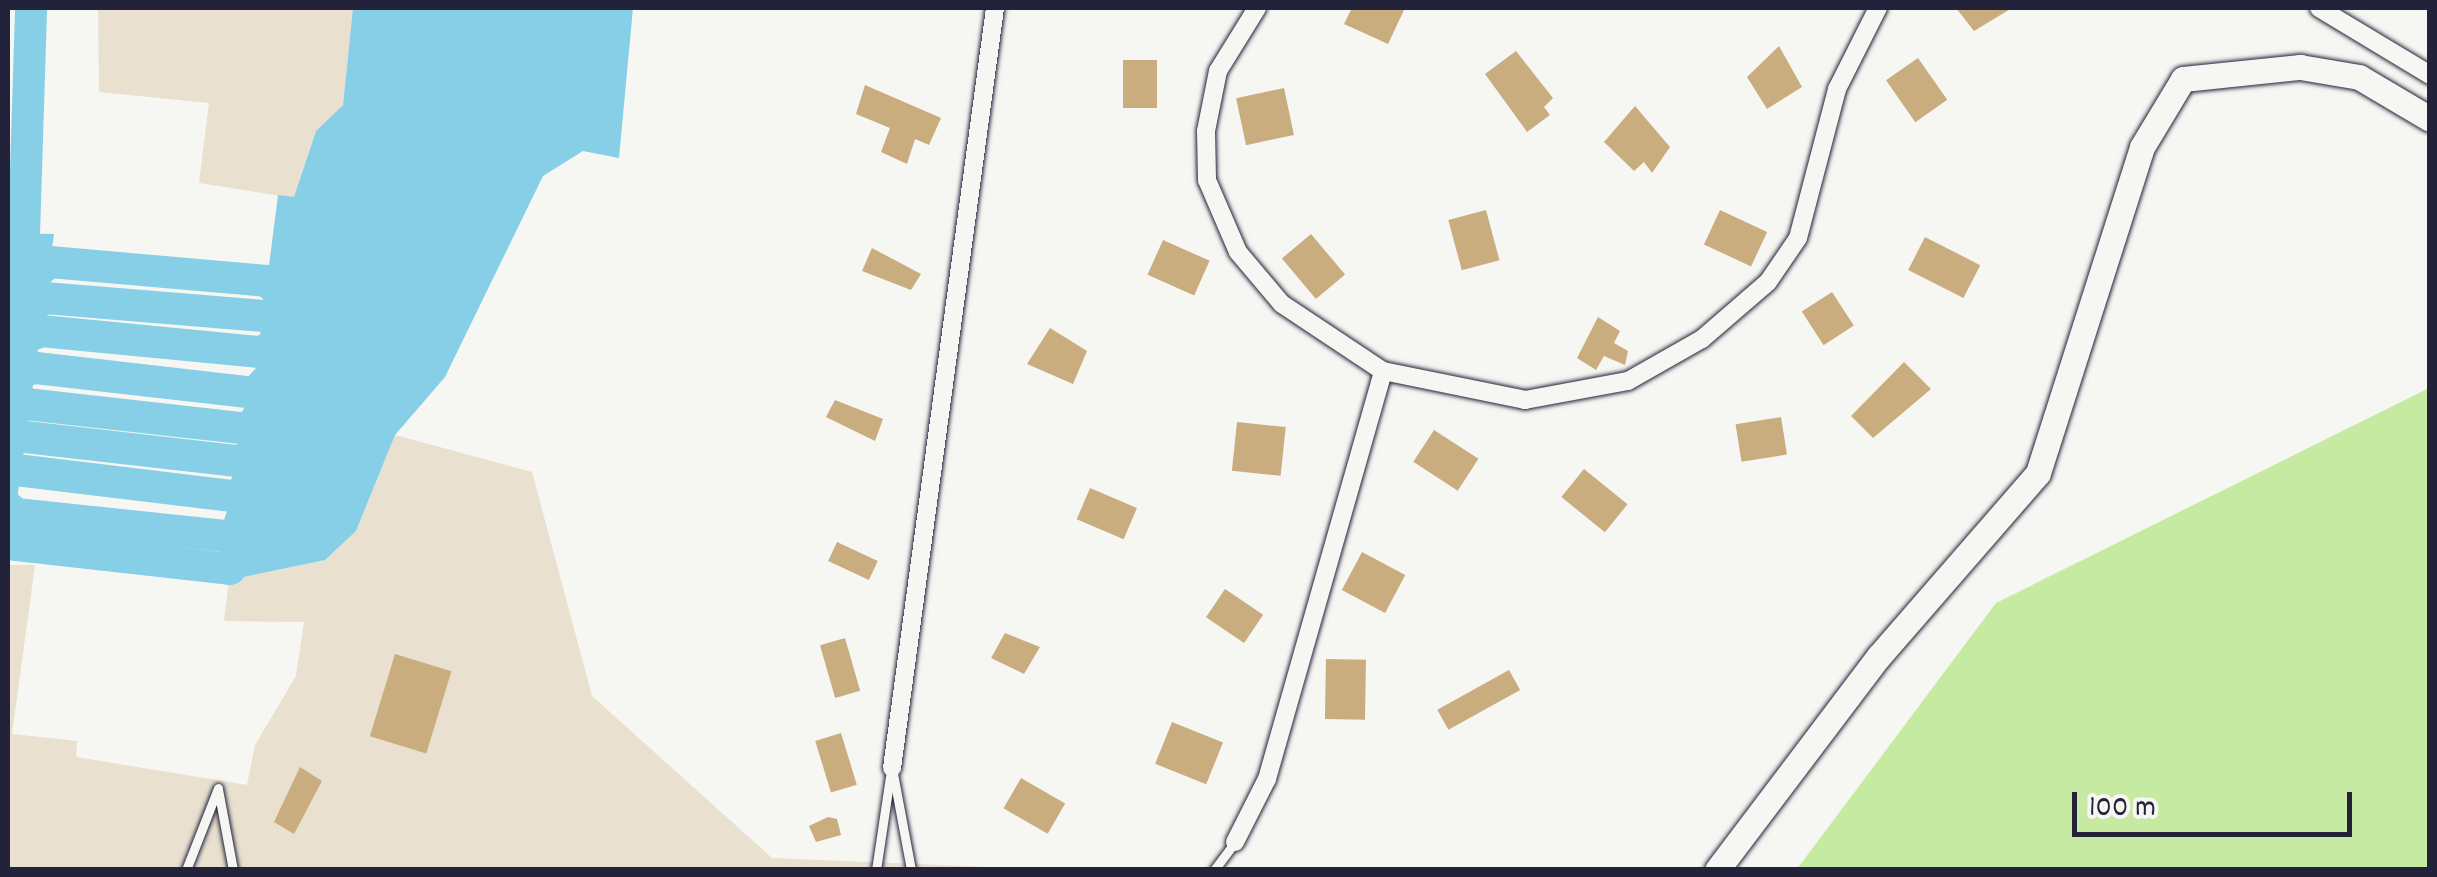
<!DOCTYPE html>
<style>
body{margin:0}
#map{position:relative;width:2437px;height:877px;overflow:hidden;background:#f6f6f2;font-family:Dekko,sans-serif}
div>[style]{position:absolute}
.built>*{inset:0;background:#e9e0d0}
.green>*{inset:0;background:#c7eaa2}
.water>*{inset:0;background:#86cfe7}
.river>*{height:32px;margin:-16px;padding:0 16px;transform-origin:16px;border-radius:16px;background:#86cfe7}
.building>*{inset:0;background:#caad7f;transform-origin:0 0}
.roads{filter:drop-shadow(0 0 2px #22223b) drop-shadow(0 0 2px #22223b)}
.lane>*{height:9px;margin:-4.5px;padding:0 4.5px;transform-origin:4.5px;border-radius:4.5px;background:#f6f6f2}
.street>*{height:18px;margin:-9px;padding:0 9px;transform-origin:9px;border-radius:9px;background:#f6f6f2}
.secondary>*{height:25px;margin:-12.5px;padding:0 12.5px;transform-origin:12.5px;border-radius:12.5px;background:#f6f6f2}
span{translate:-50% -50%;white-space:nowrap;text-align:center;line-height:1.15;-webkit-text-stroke:10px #f6f6f2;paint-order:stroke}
.frame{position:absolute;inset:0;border:10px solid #22223b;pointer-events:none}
.scale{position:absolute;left:2072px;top:792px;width:280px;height:45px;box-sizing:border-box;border:5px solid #22223b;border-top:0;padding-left:12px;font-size:30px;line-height:35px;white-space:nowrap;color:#22223b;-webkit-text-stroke:8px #f6f6f2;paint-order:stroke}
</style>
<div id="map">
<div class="built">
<i style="clip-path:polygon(98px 8px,353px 8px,343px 105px,316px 131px,294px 198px,199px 183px,209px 103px,99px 92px)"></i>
<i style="clip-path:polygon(395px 435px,532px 472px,592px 696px,772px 858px,1036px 869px,8px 870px,8px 565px,35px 565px,12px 734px,77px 741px,76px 757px,247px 785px,255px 745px,296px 676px,304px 622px,224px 621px,229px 580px,325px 560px,356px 531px)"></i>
</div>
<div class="green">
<i style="clip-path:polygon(2429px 388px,2429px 869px,1797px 869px,1996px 603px)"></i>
</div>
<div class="water">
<i style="clip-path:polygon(353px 8px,633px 8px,619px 158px,583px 151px,543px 176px,445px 377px,395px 435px,356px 531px,325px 560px,229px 580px,278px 195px,294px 197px,316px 131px,343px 105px)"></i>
<i style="clip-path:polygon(8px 233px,54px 234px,8px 565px)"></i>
</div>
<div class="river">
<i style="left:8px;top:251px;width:23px;rotate:-47deg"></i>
<i style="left:24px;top:234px;width:226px;rotate:-88.2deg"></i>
<i style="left:8px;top:295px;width:53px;rotate:-38.2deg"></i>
<i style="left:50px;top:262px;width:219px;rotate:5deg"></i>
<i style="left:268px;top:281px;width:41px;rotate:47deg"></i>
<i style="left:8px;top:320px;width:43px;rotate:-30.7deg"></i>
<i style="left:45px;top:298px;width:220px;rotate:4.7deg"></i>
<i style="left:264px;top:316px;width:40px;rotate:14.4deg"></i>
<i style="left:8px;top:345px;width:36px;rotate:-23deg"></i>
<i style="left:41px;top:331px;width:220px;rotate:5.5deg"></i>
<i style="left:260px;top:352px;width:43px;rotate:-23.6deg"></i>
<i style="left:8px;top:374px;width:29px;rotate:-12deg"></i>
<i style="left:36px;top:368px;width:220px;rotate:6.5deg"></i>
<i style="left:255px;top:393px;width:36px;rotate:-48deg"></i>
<i style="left:8px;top:402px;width:244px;rotate:6.4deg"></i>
<i style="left:250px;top:429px;width:28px;rotate:-58deg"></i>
<i style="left:8px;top:435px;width:240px;rotate:6.5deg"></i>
<i style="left:246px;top:462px;width:42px;rotate:-64.7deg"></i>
<i style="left:8px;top:469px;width:235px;rotate:6.9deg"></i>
<i style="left:241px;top:497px;width:34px;rotate:-67deg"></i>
<i style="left:8px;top:507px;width:11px;rotate:41deg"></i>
<i style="left:16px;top:514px;width:220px;rotate:6deg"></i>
<i style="left:235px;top:537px;width:28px;rotate:-71deg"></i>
<i style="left:8px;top:544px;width:223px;rotate:6.4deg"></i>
<i style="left:230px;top:569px;width:44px;rotate:-71.6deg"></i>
</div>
<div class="building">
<i style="clip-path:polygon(1352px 8px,1405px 8px,1388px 44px,1344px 24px)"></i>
<i style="clip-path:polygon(1956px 8px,2012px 8px,1974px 31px)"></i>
<i style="clip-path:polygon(1779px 46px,1802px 87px,1767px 109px,1747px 77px)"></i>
<i style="clip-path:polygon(1516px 51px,1553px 98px,1544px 107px,1550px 115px,1527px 132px,1485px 74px)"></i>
<i style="left:1918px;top:58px;width:51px;height:39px;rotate:55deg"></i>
<i style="left:1123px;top:60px;width:34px;height:48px"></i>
<i style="clip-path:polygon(865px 85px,941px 118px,929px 145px,915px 139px,907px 164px,881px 152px,890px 128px,856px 114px)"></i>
<i style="left:1284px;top:88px;width:48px;height:49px;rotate:78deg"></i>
<i style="clip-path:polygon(1635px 106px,1670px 147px,1652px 173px,1644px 162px,1634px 171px,1604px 142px)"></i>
<i style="left:1486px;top:210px;width:52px;height:39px;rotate:75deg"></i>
<i style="left:1720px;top:210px;width:52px;height:38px;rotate:25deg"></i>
<i style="left:1311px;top:234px;width:53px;height:38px;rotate:50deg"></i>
<i style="left:1925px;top:237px;width:62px;height:37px;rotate:27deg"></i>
<i style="left:1163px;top:240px;width:51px;height:38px;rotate:24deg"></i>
<i style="clip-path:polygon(872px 248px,921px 274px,911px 290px,862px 271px)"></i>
<i style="left:1832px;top:292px;width:40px;height:36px;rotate:57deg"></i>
<i style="clip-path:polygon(1598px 317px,1620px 331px,1614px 343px,1628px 351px,1625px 365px,1604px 356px,1596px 370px,1577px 358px)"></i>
<i style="clip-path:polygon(1050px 328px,1087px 351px,1073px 384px,1027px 364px)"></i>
<i style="clip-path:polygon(1904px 362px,1931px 389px,1873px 438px,1851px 416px)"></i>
<i style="clip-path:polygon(835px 400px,883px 419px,875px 441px,826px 417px)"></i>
<i style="left:1781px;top:417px;width:38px;height:46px;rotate:81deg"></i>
<i style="left:1237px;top:422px;width:49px;height:49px;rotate:6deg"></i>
<i style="left:1434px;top:430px;width:53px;height:38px;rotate:33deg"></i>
<i style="left:1584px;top:469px;width:56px;height:36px;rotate:39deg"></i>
<i style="left:1090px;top:488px;width:51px;height:34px;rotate:23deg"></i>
<i style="left:837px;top:542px;width:45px;height:21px;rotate:25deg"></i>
<i style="left:1362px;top:552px;width:49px;height:43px;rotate:28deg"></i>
<i style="left:1225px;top:589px;width:46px;height:34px;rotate:34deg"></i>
<i style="clip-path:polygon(1005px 633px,1040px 647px,1024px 674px,991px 658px)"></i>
<i style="left:845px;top:638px;width:55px;height:26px;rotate:74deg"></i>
<i style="left:395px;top:654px;width:59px;height:86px;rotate:17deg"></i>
<i style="left:1326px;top:659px;width:40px;height:60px;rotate:1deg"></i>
<i style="left:1509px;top:670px;width:23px;height:82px;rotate:61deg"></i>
<i style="left:1172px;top:722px;width:55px;height:45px;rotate:22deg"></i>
<i style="left:841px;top:733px;width:54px;height:27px;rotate:73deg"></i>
<i style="clip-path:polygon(300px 767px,322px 781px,294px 834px,274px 822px)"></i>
<i style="left:1021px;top:778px;width:51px;height:35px;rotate:30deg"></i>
<i style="clip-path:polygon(828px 817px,837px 819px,841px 835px,816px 842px,809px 826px)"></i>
</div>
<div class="roads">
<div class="lane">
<i style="left:892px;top:768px;width:104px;rotate:79.4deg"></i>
<i style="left:218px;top:789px;width:82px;rotate:79.5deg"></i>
<i style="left:186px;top:870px;width:88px;rotate:-68.7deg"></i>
<i style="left:876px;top:870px;width:95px;rotate:-81.5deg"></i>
<i style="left:1214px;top:870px;width:35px;rotate:-53deg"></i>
</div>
<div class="street">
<i style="left:1257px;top:8px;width:74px;rotate:121.8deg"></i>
<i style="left:1218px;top:71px;width:61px;rotate:101.3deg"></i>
<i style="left:1206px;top:131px;width:49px;rotate:88.8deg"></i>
<i style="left:1207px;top:180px;width:78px;rotate:66.7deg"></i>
<i style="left:1238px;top:252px;width:68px;rotate:49.8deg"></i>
<i style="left:1282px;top:304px;width:121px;rotate:33.6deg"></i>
<i style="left:1383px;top:371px;width:145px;rotate:11.5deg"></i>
<i style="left:1525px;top:400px;width:105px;rotate:-10.5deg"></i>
<i style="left:1628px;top:381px;width:85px;rotate:-29.6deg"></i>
<i style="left:1702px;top:339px;width:87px;rotate:-40.8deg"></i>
<i style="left:1768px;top:282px;width:53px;rotate:-55.7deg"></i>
<i style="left:1798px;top:238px;width:154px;rotate:-75.3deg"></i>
<i style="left:1837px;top:89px;width:91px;rotate:-63.2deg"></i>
<i style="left:2319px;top:8px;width:130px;rotate:31.1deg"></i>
<i style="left:892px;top:768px;width:767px;rotate:-82.28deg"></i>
<i style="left:1235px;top:842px;width:71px;rotate:-63.1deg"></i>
<i style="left:1267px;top:779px;width:424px;rotate:-74.1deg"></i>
</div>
<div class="secondary">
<i style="left:1717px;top:870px;width:268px;rotate:-52.9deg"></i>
<i style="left:1879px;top:656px;width:242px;rotate:-49deg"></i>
<i style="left:2038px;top:473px;width:342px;rotate:-72.3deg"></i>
<i style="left:2142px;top:147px;width:79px;rotate:-58.9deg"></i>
<i style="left:2183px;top:79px;width:118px;rotate:-5.9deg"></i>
<i style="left:2300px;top:67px;width:60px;rotate:9.6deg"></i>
<i style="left:2359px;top:77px;width:82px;rotate:30.6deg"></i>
</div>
</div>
<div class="frame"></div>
<div class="scale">100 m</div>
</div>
